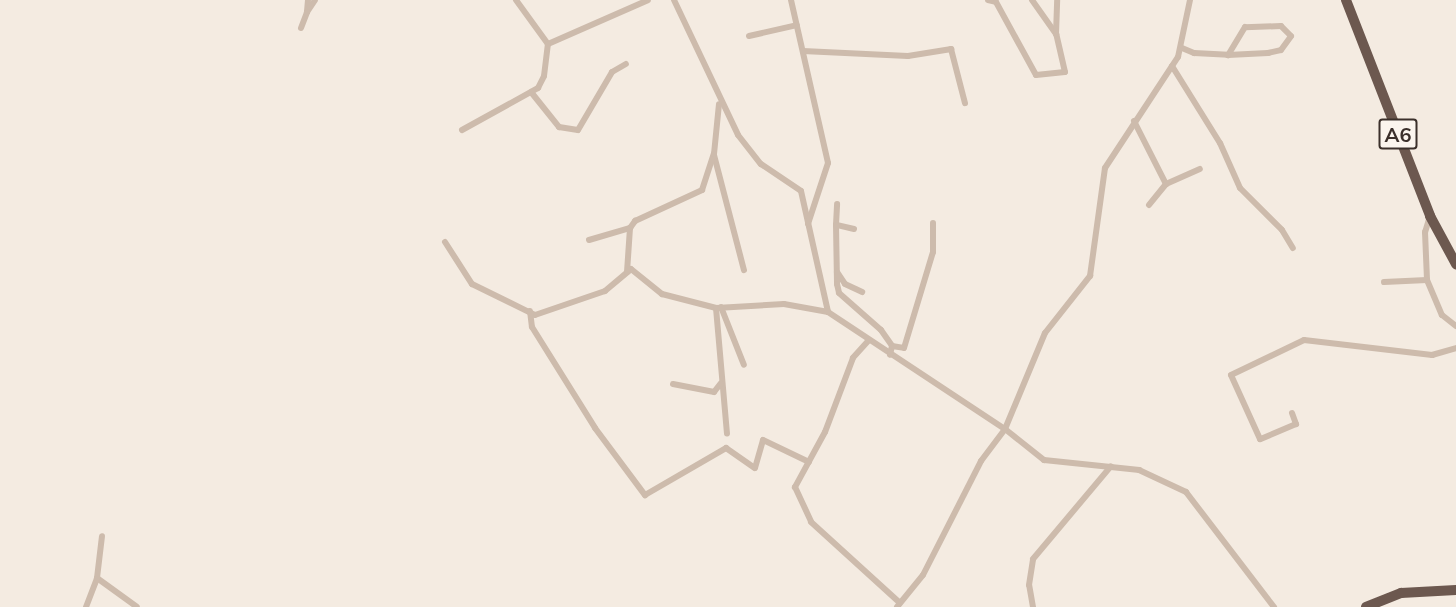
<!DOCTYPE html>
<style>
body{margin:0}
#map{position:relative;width:1456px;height:607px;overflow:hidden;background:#f4ebe1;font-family:Mulish,sans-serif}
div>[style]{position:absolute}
.minor>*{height:6px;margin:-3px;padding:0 3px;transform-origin:3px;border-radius:3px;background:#cdbbac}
.trunk>*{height:10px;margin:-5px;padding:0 5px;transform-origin:5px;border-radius:5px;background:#6c584f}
span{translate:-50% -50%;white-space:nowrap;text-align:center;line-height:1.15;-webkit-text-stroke:5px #fbf5ee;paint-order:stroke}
.shield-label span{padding:2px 4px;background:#fbf5ee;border:2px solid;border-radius:4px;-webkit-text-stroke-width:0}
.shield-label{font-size:20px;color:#3b302b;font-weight:700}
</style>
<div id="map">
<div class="minor">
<i style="left:308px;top:0;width:12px;rotate:95deg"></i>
<i style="left:307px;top:12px;width:14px;rotate:-56deg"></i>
<i style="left:516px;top:0;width:54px;rotate:54deg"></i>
<i style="left:548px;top:44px;width:109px;rotate:-23.7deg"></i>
<i style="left:674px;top:0;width:149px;rotate:64.6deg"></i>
<i style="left:738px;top:135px;width:37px;rotate:52deg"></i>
<i style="left:761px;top:164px;width:48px;rotate:34deg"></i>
<i style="left:801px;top:191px;width:124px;rotate:77.4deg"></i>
<i style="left:828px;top:312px;width:212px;rotate:33.5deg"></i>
<i style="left:1005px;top:429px;width:50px;rotate:38.5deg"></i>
<i style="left:1044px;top:460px;width:96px;rotate:6deg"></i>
<i style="left:1139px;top:470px;width:52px;rotate:25.1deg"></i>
<i style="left:1186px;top:492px;width:145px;rotate:52.6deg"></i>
<i style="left:791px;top:0;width:167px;rotate:77.2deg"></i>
<i style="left:828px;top:163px;width:64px;rotate:108.2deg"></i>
<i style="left:988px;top:0;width:8px;rotate:14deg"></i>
<i style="left:996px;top:2px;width:83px;rotate:61.3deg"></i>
<i style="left:1036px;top:75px;width:29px;rotate:-6deg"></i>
<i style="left:1065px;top:72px;width:39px;rotate:-103deg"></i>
<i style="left:1032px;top:0;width:42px;rotate:54.8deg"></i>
<i style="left:1056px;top:34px;width:34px;rotate:-88deg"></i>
<i style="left:301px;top:28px;width:17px;rotate:-69deg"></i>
<i style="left:749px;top:36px;width:49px;rotate:-12.9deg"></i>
<i style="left:1182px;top:48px;width:13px;rotate:23deg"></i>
<i style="left:1194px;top:53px;width:34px;rotate:3deg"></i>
<i style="left:1228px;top:55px;width:40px;rotate:-2.9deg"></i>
<i style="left:1268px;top:53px;width:13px;rotate:-13deg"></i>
<i style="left:1281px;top:50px;width:17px;rotate:-54deg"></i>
<i style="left:1291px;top:36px;width:14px;rotate:-135deg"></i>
<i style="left:1281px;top:26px;width:36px;rotate:178deg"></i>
<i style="left:1245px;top:27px;width:33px;rotate:121deg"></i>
<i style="left:803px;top:51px;width:105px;rotate:2.7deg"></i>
<i style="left:908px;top:56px;width:44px;rotate:-9.2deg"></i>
<i style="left:951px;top:49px;width:56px;rotate:75.5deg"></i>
<i style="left:1172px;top:66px;width:91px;rotate:58.1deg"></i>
<i style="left:1220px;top:143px;width:49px;rotate:66deg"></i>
<i style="left:1240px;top:188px;width:59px;rotate:45deg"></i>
<i style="left:1282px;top:230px;width:21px;rotate:59deg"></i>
<i style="left:531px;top:92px;width:45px;rotate:51.3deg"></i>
<i style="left:559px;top:127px;width:19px;rotate:9deg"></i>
<i style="left:578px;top:130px;width:67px;rotate:-59.6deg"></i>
<i style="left:612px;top:72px;width:16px;rotate:-30deg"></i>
<i style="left:1134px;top:121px;width:71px;rotate:63.1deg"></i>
<i style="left:1166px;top:184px;width:27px;rotate:129deg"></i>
<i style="left:462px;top:130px;width:87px;rotate:-28.9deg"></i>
<i style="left:538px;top:88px;width:13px;rotate:-63deg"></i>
<i style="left:544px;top:76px;width:32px;rotate:-83deg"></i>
<i style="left:714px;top:155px;width:119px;rotate:75.4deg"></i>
<i style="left:1166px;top:184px;width:37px;rotate:-24deg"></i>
<i style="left:1430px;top:216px;width:17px;rotate:107deg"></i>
<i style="left:1425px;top:232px;width:48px;rotate:87.6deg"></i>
<i style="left:1427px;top:280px;width:38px;rotate:67deg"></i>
<i style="left:1442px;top:315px;width:18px;rotate:38deg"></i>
<i style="left:836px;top:225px;width:21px;rotate:-87deg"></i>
<i style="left:854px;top:229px;width:18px;rotate:-167deg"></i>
<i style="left:836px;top:225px;width:59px;rotate:89deg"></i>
<i style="left:837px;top:284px;width:9px;rotate:77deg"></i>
<i style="left:839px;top:293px;width:56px;rotate:41.4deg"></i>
<i style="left:881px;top:330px;width:19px;rotate:55deg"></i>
<i style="left:892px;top:346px;width:9px;rotate:103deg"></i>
<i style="left:589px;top:240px;width:43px;rotate:-16.3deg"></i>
<i style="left:445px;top:242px;width:50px;rotate:57.3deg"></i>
<i style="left:472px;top:284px;width:70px;rotate:26.2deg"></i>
<i style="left:535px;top:315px;width:74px;rotate:-18.9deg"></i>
<i style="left:605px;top:291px;width:34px;rotate:-40deg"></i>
<i style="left:631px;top:269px;width:40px;rotate:39deg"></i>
<i style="left:662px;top:294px;width:56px;rotate:14.5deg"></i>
<i style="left:716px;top:308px;width:68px;rotate:-3.4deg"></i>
<i style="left:784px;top:304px;width:45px;rotate:10.3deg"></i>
<i style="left:627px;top:272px;width:44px;rotate:-86.1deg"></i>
<i style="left:630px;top:228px;width:9px;rotate:-54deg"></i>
<i style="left:635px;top:221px;width:74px;rotate:-24.8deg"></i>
<i style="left:702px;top:190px;width:38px;rotate:-72deg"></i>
<i style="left:714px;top:154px;width:50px;rotate:-84.3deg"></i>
<i style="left:837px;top:272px;width:14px;rotate:56deg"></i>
<i style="left:845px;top:284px;width:19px;rotate:25deg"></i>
<i style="left:1384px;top:282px;width:43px;rotate:-2.7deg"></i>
<i style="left:721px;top:307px;width:62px;rotate:68.4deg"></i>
<i style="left:716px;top:308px;width:126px;rotate:85deg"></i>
<i style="left:530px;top:311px;width:16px;rotate:83deg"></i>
<i style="left:532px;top:327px;width:119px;rotate:58deg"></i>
<i style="left:595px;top:428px;width:84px;rotate:53.3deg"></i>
<i style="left:645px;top:495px;width:94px;rotate:-30.1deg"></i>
<i style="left:726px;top:448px;width:35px;rotate:35deg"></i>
<i style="left:755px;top:468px;width:29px;rotate:-74deg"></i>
<i style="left:763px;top:440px;width:51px;rotate:25.6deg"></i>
<i style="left:869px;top:340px;width:24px;rotate:132deg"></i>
<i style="left:853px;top:358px;width:79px;rotate:110.7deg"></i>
<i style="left:825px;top:432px;width:63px;rotate:118.6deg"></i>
<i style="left:795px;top:487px;width:38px;rotate:65deg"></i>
<i style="left:811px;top:522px;width:120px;rotate:42.3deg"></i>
<i style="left:892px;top:346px;width:12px;rotate:9deg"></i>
<i style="left:904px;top:348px;width:100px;rotate:-73.2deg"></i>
<i style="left:933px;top:252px;width:29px;rotate:-90deg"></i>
<i style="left:673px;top:384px;width:42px;rotate:11deg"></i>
<i style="left:714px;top:392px;width:11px;rotate:-52deg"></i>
<i style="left:1292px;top:413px;width:12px;rotate:70deg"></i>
<i style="left:1296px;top:424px;width:39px;rotate:157deg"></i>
<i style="left:1260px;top:439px;width:70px;rotate:-114.4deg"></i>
<i style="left:1231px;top:375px;width:81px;rotate:-25.6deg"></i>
<i style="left:1304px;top:340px;width:129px;rotate:6.7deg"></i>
<i style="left:1432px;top:355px;width:25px;rotate:-16deg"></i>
<i style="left:97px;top:578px;width:49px;rotate:35.9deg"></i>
<i style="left:86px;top:607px;width:31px;rotate:-69deg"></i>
<i style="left:97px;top:578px;width:42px;rotate:-83.2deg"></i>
<i style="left:897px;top:607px;width:41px;rotate:-50.9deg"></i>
<i style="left:923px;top:575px;width:128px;rotate:-63deg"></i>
<i style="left:981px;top:461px;width:40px;rotate:-53deg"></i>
<i style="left:1005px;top:429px;width:104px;rotate:-67.4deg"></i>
<i style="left:1045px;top:333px;width:73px;rotate:-51.7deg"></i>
<i style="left:1090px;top:276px;width:109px;rotate:-82.1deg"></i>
<i style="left:1105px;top:168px;width:133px;rotate:-56.7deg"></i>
<i style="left:1178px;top:57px;width:58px;rotate:-78.1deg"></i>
<i style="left:1033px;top:607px;width:22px;rotate:-100deg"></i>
<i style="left:1029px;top:585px;width:26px;rotate:-81deg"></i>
<i style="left:1033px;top:559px;width:121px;rotate:-50deg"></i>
</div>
<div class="trunk">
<i style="left:1346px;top:0;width:232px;rotate:68.7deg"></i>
<i style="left:1430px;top:216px;width:55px;rotate:61.6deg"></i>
<i style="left:1366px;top:607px;width:38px;rotate:-22deg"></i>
<i style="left:1401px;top:593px;width:55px;rotate:-3.1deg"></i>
</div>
<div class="shield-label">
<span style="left:1398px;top:134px">A6</span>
</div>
</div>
